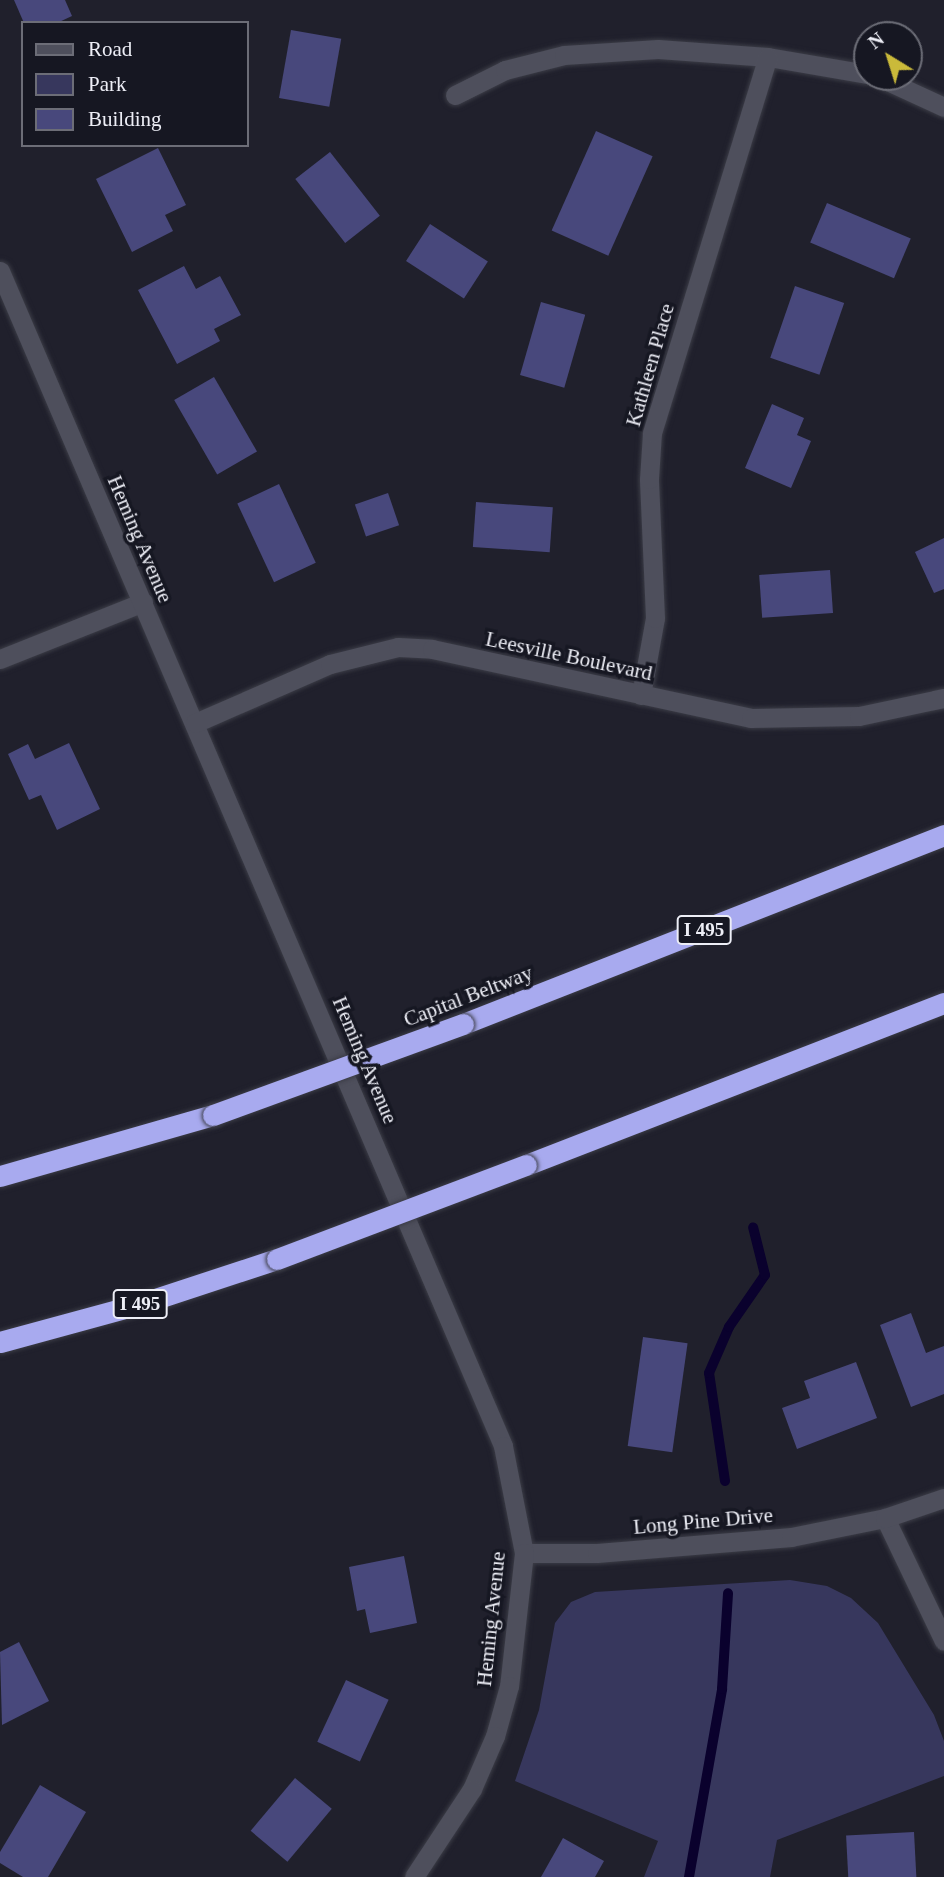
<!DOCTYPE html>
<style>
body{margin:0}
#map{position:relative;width:944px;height:1877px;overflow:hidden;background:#20202c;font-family:"Times New Roman",serif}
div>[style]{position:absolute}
.green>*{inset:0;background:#37375d}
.stream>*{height:10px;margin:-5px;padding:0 5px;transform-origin:5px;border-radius:5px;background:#0a012d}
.building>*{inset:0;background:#48487c;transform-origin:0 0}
.roads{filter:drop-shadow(0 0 2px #3b3c46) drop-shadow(0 0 2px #3b3c46)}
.minor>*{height:19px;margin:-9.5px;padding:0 9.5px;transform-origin:9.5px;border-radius:9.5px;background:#4e4f5c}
.tertiary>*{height:19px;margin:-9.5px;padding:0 9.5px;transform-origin:9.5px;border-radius:9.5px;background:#4e4f5c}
.motorway>*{height:21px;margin:-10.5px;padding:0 10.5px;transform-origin:10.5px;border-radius:10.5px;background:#a8aaef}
.bridges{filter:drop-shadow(0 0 2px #3b3c46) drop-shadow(0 0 2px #3b3c46)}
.motorway-bridge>*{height:21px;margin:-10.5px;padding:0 10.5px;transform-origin:10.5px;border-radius:10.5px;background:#a8aaef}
span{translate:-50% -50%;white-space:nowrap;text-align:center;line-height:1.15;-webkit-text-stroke:7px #161722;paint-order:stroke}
.shield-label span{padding:2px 5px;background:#161722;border:2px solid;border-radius:5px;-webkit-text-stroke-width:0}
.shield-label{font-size:19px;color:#edeef6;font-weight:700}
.street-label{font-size:21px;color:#edeef6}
.legend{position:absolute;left:21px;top:21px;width:228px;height:126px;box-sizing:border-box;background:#161722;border:2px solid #6c6d77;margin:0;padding:9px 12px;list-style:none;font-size:21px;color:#edeef6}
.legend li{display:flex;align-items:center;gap:14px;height:35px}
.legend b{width:35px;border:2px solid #6c6d77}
.north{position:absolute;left:853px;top:21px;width:70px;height:70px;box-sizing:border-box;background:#161722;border:2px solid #6c6d77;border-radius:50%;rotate:322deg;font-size:19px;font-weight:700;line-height:28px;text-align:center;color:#edeef6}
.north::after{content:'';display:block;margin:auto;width:24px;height:32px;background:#caba3a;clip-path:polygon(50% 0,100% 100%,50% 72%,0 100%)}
</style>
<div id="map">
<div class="green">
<i style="clip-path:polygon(790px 1580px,827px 1586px,851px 1598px,878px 1623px,934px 1715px,944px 1741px,944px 1776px,777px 1840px,770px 1877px,644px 1877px,658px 1841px,515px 1781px,539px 1710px,555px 1623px,571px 1602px,595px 1592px)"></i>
</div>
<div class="stream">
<i style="left:725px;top:1481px;width:109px;rotate:-98.4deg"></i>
<i style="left:709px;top:1373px;width:50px;rotate:-66.5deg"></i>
<i style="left:729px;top:1327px;width:63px;rotate:-55.3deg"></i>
<i style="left:765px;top:1275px;width:49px;rotate:-104deg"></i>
<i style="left:689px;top:1877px;width:191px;rotate:-80deg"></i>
<i style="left:722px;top:1689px;width:96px;rotate:-86.4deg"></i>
</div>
<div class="building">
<i style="clip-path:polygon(14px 0,65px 0,72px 16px,57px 23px,24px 23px)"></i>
<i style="left:291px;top:30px;width:51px;height:69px;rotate:10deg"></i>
<i style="left:596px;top:131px;width:62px;height:109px;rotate:24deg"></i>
<i style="clip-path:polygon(158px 148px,186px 205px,165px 215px,173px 231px,132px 252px,96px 179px)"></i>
<i style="left:330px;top:152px;width:81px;height:44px;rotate:52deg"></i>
<i style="left:827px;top:203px;width:91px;height:43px;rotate:23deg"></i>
<i style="left:430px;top:224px;width:69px;height:44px;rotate:33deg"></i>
<i style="clip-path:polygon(184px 266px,196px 289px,220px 276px,241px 315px,214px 329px,220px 341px,177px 364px,138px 290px)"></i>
<i style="left:795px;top:286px;width:52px;height:76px;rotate:19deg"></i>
<i style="left:541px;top:302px;width:46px;height:76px;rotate:16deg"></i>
<i style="left:214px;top:377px;width:86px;height:46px;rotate:60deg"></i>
<i style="clip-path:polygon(772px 404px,804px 418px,797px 435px,811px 441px,791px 488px,745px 468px)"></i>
<i style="left:279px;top:484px;width:87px;height:46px;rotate:65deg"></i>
<i style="left:388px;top:493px;width:34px;height:35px;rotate:71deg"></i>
<i style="left:476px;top:502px;width:77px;height:45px;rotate:4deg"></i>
<i style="clip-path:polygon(944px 538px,944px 589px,934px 593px,915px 552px)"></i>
<i style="left:830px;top:570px;width:43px;height:71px;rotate:86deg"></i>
<i style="clip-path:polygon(69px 743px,100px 809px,57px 830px,41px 795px,29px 800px,8px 754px,28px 744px,35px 759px)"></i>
<i style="clip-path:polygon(911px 1313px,926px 1353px,944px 1346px,944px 1394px,911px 1407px,880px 1325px)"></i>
<i style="left:643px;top:1337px;width:45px;height:110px;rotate:8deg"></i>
<i style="clip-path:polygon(856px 1362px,877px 1418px,797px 1449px,782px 1408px,810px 1398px,804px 1381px)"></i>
<i style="clip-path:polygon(404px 1556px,417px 1623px,370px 1633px,365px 1609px,357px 1611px,349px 1567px)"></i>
<i style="clip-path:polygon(19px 1642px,49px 1701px,2px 1725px,0 1652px)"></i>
<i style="left:346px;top:1680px;width:47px;height:68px;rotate:25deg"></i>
<i style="left:295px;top:1778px;width:48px;height:69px;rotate:40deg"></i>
<i style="clip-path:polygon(40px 1785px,86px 1812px,48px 1877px,23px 1877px,0 1863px,0 1852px)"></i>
<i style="left:914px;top:1832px;width:45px;height:68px;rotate:87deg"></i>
<i style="clip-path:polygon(563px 1838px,604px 1861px,595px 1877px,541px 1877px)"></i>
</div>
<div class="roads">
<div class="minor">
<i style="left:879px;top:77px;width:72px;rotate:24.8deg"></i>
<i style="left:455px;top:95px;width:56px;rotate:-26.6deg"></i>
<i style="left:505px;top:70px;width:61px;rotate:-14.3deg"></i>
<i style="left:564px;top:55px;width:94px;rotate:-3.7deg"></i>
<i style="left:658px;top:49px;width:110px;rotate:4.2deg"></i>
<i style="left:768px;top:57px;width:100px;rotate:9.7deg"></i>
<i style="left:0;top:659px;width:154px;rotate:-21.7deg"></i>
<i style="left:641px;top:695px;width:78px;rotate:-79.7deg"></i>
<i style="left:655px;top:618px;width:139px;rotate:-92.5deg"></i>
<i style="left:649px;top:479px;width:46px;rotate:-86.3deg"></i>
<i style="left:652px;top:433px;width:393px;rotate:-72.9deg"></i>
<i style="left:885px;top:1518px;width:136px;rotate:64.4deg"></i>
<i style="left:524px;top:1553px;width:73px"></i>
<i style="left:597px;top:1553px;width:195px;rotate:-4.7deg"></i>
<i style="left:791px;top:1537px;width:96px;rotate:-11.4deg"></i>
<i style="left:885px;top:1518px;width:62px;rotate:-18.7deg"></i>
</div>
<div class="tertiary">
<i style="left:0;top:271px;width:1278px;rotate:66.82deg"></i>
<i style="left:503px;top:1446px;width:109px;rotate:78.9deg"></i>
<i style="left:524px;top:1553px;width:134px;rotate:96.4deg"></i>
<i style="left:509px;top:1686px;width:52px;rotate:105.6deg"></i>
<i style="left:495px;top:1736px;width:58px;rotate:113.5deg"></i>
<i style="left:472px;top:1789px;width:105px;rotate:123.4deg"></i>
<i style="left:195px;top:723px;width:147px;rotate:-23.6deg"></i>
<i style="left:330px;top:664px;width:70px;rotate:-14deg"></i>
<i style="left:398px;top:647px;width:34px;rotate:3deg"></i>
<i style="left:432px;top:649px;width:326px;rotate:12.2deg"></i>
<i style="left:751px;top:718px;width:108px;rotate:-1.1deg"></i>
<i style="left:859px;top:716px;width:87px;rotate:-12deg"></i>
</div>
<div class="motorway">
<i style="left:463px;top:1024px;width:517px;rotate:-21.45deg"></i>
<i style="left:526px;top:1165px;width:448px;rotate:-21.2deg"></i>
<i style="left:0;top:1176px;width:222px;rotate:-16deg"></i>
<i style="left:0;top:1342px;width:145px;rotate:-15.2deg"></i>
<i style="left:140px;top:1304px;width:144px;rotate:-18.2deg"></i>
</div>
</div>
<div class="bridges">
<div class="motorway-bridge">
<i style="left:213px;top:1115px;width:266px;rotate:-20deg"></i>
<i style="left:277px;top:1259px;width:266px;rotate:-20.7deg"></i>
</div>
</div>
<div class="shield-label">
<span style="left:704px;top:930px">I 495</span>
<span style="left:140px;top:1304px">I 495</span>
</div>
<div class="street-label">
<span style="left:650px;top:365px;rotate:-74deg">Kathleen Place</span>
<span style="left:140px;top:539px;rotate:67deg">Heming Avenue</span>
<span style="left:569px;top:656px;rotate:12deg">Leesville Boulevard</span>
<span style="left:468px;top:996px;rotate:-21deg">Capital Beltway</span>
<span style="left:365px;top:1060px;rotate:67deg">Heming Avenue</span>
<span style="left:703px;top:1521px;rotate:-5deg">Long Pine Drive</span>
<span style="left:491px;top:1619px;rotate:-84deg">Heming Avenue</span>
</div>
<ul class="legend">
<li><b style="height:9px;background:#4e4f5c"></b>Road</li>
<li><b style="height:19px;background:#37375d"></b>Park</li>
<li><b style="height:19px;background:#48487c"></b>Building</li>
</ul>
<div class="north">N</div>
</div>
